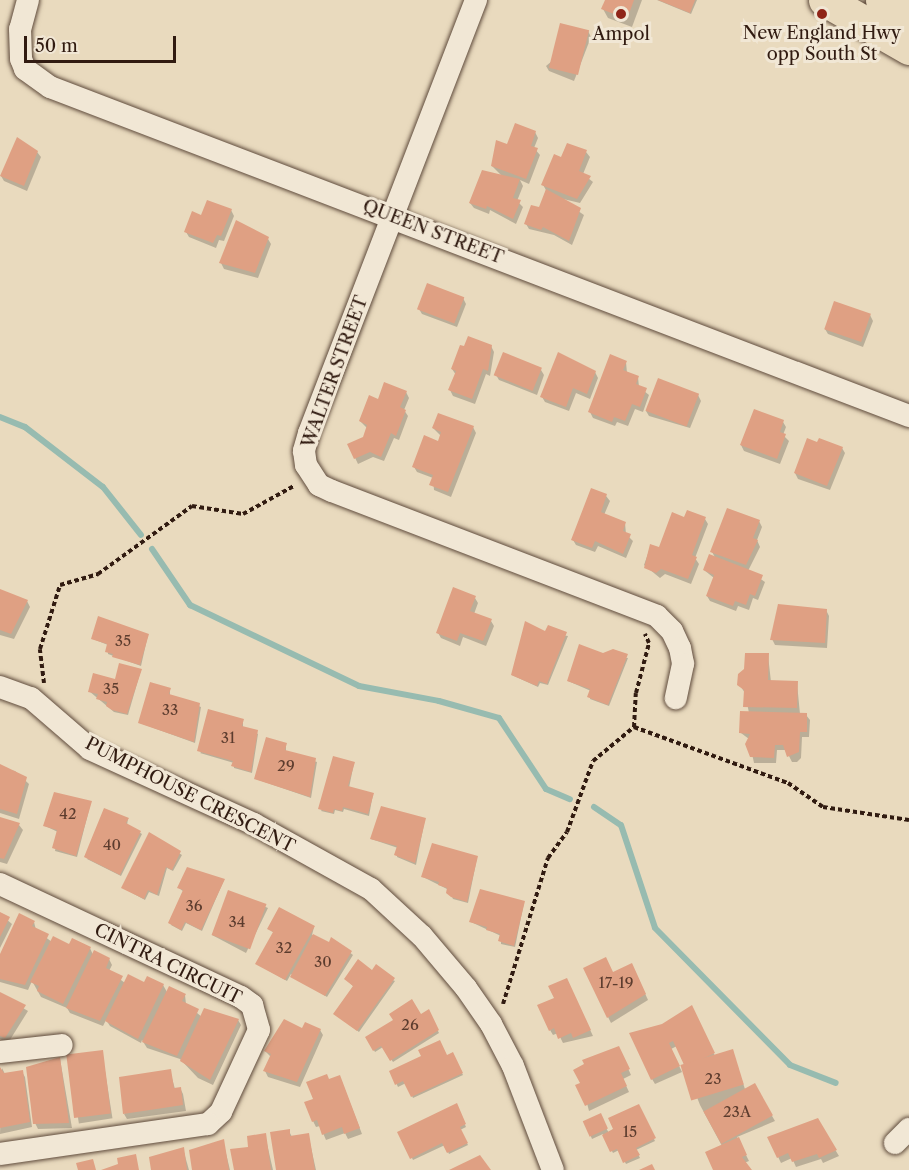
<!DOCTYPE html>
<style>
body{margin:0}
#map{position:relative;width:909px;height:1170px;overflow:hidden;background:#e9dabe;font-family:"Libre Caslon Text",serif}
div>[style]{position:absolute}
.shadow>*{inset:0;background:#0003;transform-origin:0 0}
.stream>*{height:6px;margin:-3px;padding:0 3px;transform-origin:3px;border-radius:3px;background:#97bbb0}
.building>*{inset:0;background:#dfa083;transform-origin:0 0}
.path>*{height:4px;margin-top:-2px;transform-origin:0;background:repeating-linear-gradient(90deg,#311b11 0 4.5px,transparent 0 7.5px)}
.roads{filter:drop-shadow(0 0 2px #5f4b3c) drop-shadow(0 0 2px #5f4b3c)}
.minor>*{height:22px;margin:-11px;padding:0 11px;transform-origin:11px;border-radius:11px;background:#f1e7d5}
.highway>*{height:33px;margin:-16.5px;padding:0 16.5px;transform-origin:16.5px;border-radius:16.5px;background:#e9dabe}
.dots>*{width:16px;height:16px;translate:-50% -50%;box-sizing:border-box;border:3px solid #f1e7d5;border-radius:50%}
span{translate:-50% -50%;white-space:nowrap;text-align:center;line-height:1.15;-webkit-text-stroke:6px #f1e7d5;paint-order:stroke}
.number-label{font-size:15px;color:#5c3c2e}
.number-label span{-webkit-text-stroke-width:0}
.poi-label{font-size:18px;color:#311b11}
.street-label{font-size:18px;color:#311b11}
.scale{position:absolute;left:24px;top:36px;width:152px;height:27px;box-sizing:border-box;border:3px solid #311b11;border-top:0;padding-left:8px;font-size:18px;line-height:21px;white-space:nowrap;color:#311b11;-webkit-text-stroke:4px #f1e7d5;paint-order:stroke}
</style>
<div id="map">
<div class="shadow">
<i style="clip-path:polygon(606px 0,642px 0,632px 27px,608px 18px,603px 9px)"></i>
<i style="clip-path:polygon(657px 0,697px 0,691px 14px)"></i>
<i style="clip-path:polygon(588px 31px,591px 37px,574px 81px,549px 71px,546px 66px)"></i>
<i style="clip-path:polygon(535px 132px,538px 138px,534px 148px,540px 155px,529px 184px,520px 180px,523px 186px,517px 201px,523px 207px,516px 224px,490px 210px,489px 214px,474px 208px,470px 203px,502px 176px,492px 166px,508px 146px)"></i>
<i style="clip-path:polygon(37px 152px,41px 157px,27px 191px,4px 181px,1px 176px)"></i>
<i style="clip-path:polygon(586px 152px,590px 157px,583px 174px,593px 182px,580px 203px,559px 198px,584px 215px,572px 245px,554px 235px,529px 229px,526px 224px,540px 209px,546px 190px,543px 185px,562px 159px)"></i>
<i style="clip-path:polygon(231px 210px,234px 216px,224px 241px,219px 240px,216px 248px,189px 237px,186px 232px,202px 217px)"></i>
<i style="clip-path:polygon(268px 239px,271px 244px,258px 278px,224px 269px,221px 263px)"></i>
<i style="clip-path:polygon(463px 298px,466px 304px,457px 327px,422px 314px,419px 309px)"></i>
<i style="clip-path:polygon(870px 315px,873px 321px,863px 347px,828px 334px,825px 329px)"></i>
<i style="clip-path:polygon(491px 346px,494px 352px,490px 376px,486px 374px,475px 404px,453px 396px,450px 390px,456px 375px,452px 369px)"></i>
<i style="clip-path:polygon(626px 362px,627px 373px,638px 377px,639px 387px,649px 395px,643px 412px,635px 409px,628px 426px,617px 422px,615px 426px,593px 418px,590px 412px)"></i>
<i style="clip-path:polygon(541px 370px,544px 375px,537px 395px,499px 380px,496px 375px)"></i>
<i style="clip-path:polygon(595px 372px,598px 378px,590px 399px,576px 393px,569px 411px,545px 402px,542px 397px)"></i>
<i style="clip-path:polygon(406px 392px,409px 398px,404px 410px,408px 416px,399px 440px,394px 438px,384px 461px,373px 457px,358px 464px,349px 445px,364px 438px,367px 428px,360px 421px,378px 401px)"></i>
<i style="clip-path:polygon(698px 395px,701px 401px,690px 428px,649px 416px,646px 411px)"></i>
<i style="clip-path:polygon(783px 422px,786px 427px,783px 435px,789px 441px,780px 464px,744px 451px,741px 445px)"></i>
<i style="clip-path:polygon(473px 427px,476px 433px,451px 497px,434px 490px,433px 478px,417px 472px,414px 467px,439px 443px,441px 436px,433px 428px)"></i>
<i style="clip-path:polygon(842px 448px,845px 453px,830px 490px,798px 479px,795px 473px)"></i>
<i style="clip-path:polygon(606px 496px,610px 501px,604px 515px,625px 523px,626px 534px,633px 541px,626px 558px,598px 546px,595px 552px,576px 545px,573px 540px)"></i>
<i style="clip-path:polygon(685px 519px,705px 519px,708px 524px,695px 558px,699px 564px,691px 584px,665px 574px,660px 578px,644px 565px,651px 545px,660px 549px)"></i>
<i style="clip-path:polygon(759px 521px,762px 527px,757px 540px,760px 547px,748px 571px,765px 582px,758px 600px,753px 598px,749px 610px,738px 606px,736px 611px,710px 601px,707px 596px,714px 578px,704px 570px,716px 559px,712px 552px)"></i>
<i style="clip-path:polygon(0 591px,27px 601px,30px 607px,14px 639px,0 635px)"></i>
<i style="clip-path:polygon(475px 598px,478px 603px,474px 614px,491px 621px,494px 626px,486px 646px,463px 637px,460px 646px,441px 638px,438px 633px)"></i>
<i style="clip-path:polygon(826px 610px,829px 616px,827px 648px,775px 645px,772px 639px)"></i>
<i style="clip-path:polygon(546px 633px,568px 636px,548px 685px,540px 683px,538px 687px,512px 675px)"></i>
<i style="clip-path:polygon(148px 635px,141px 666px,108px 654px,108px 645px,93px 639px)"></i>
<i style="clip-path:polygon(603px 655px,628px 658px,609px 706px,590px 699px,591px 691px,568px 681px)"></i>
<i style="clip-path:polygon(768px 655px,771px 682px,797px 683px,800px 714px,806px 715px,810px 720px,809px 737px,802px 737px,801px 758px,797px 762px,792px 762px,786px 750px,777px 750px,776px 763px,754px 763px,749px 739px,741px 733px,749px 713px,745px 693px,739px 684px)"></i>
<i style="clip-path:polygon(141px 670px,128px 715px,114px 712px,89px 691px)"></i>
<i style="clip-path:polygon(170px 689px,170px 696px,201px 707px,195px 743px,140px 723px)"></i>
<i style="clip-path:polygon(243px 720px,243px 728px,258px 734px,252px 773px,234px 768px,234px 763px,200px 753px)"></i>
<i style="clip-path:polygon(286px 744px,286px 752px,317px 762px,311px 798px,256px 779px)"></i>
<i style="clip-path:polygon(354px 763px,349px 788px,373px 794px,369px 816px,344px 809px,343px 812px,335px 810px,334px 814px,321px 811px)"></i>
<i style="clip-path:polygon(0 768px,15px 771px,29px 784px,19px 819px,0 813px)"></i>
<i style="clip-path:polygon(91px 802px,77px 857px,55px 851px,58px 832px,45px 826px)"></i>
<i style="clip-path:polygon(0 818px,19px 825px,23px 830px,7px 864px,0 862px)"></i>
<i style="clip-path:polygon(128px 819px,127px 825px,142px 834px,121px 876px,87px 859px)"></i>
<i style="clip-path:polygon(425px 819px,416px 865px,397px 857px,398px 848px,371px 839px)"></i>
<i style="clip-path:polygon(149px 835px,182px 855px,173px 871px,167px 868px,159px 896px,149px 892px,145px 900px,123px 888px)"></i>
<i style="clip-path:polygon(477px 858px,468px 903px,453px 899px,449px 890px,423px 877px)"></i>
<i style="clip-path:polygon(224px 880px,202px 931px,186px 923px,182px 931px,171px 925px,184px 892px,179px 888px)"></i>
<i style="clip-path:polygon(229px 892px,268px 908px,246px 953px,212px 935px)"></i>
<i style="clip-path:polygon(524px 903px,515px 947px,501px 944px,501px 936px,471px 922px)"></i>
<i style="clip-path:polygon(0 914px,12px 924px,0 948px)"></i>
<i style="clip-path:polygon(34px 922px,36px 930px,52px 942px,90px 948px,93px 955px,109px 959px,112px 965px,109px 971px,125px 983px,163px 985px,167px 992px,185px 995px,186px 1004px,202px 1017px,238px 1020px,241px 1025px,213px 1085px,198px 1078px,180px 1059px,147px 1048px,142px 1040px,141px 1043px,110px 1026px,106px 1020px,103px 1026px,70px 1013px,67px 1008px,41px 997px,32px 981px,28px 990px,0 982px,0 957px)"></i>
<i style="clip-path:polygon(314px 927px,312px 935px,329px 944px,332px 939px,353px 955px,327px 997px,291px 974px,287px 981px,257px 964px,274px 933px,269px 929px)"></i>
<i style="clip-path:polygon(635px 971px,648px 1000px,611px 1023px,608px 1017px,613px 974px)"></i>
<i style="clip-path:polygon(373px 972px,395px 981px,359px 1032px,335px 1014px,354px 987px,346px 979px)"></i>
<i style="clip-path:polygon(569px 985px,593px 1036px,563px 1043px,558px 1033px,553px 1035px,550px 1030px,556px 998px)"></i>
<i style="clip-path:polygon(0 994px,28px 1011px,8px 1043px,0 1039px)"></i>
<i style="clip-path:polygon(428px 1012px,439px 1033px,393px 1062px,383px 1047px,375px 1052px,367px 1038px)"></i>
<i style="clip-path:polygon(694px 1013px,716px 1058px,732px 1051px,745px 1089px,754px 1085px,775px 1121px,737px 1137px,749px 1161px,744px 1163px,748px 1170px,715px 1170px,722px 1146px,700px 1105px,677px 1046px,671px 1049px,682px 1072px,655px 1084px,652px 1079px,663px 1026px)"></i>
<i style="clip-path:polygon(320px 1030px,323px 1035px,300px 1087px,268px 1077px,265px 1071px,271px 1057px,265px 1051px)"></i>
<i style="left:102px;top:1052px;width:67px;height:34px;rotate:81deg"></i>
<i style="clip-path:polygon(621px 1053px,631px 1075px,623px 1079px,629px 1092px,589px 1111px,582px 1084px)"></i>
<i style="clip-path:polygon(452px 1054px,463px 1075px,413px 1098px,406px 1083px,398px 1087px,391px 1072px)"></i>
<i style="clip-path:polygon(60px 1059px,72px 1128px,38px 1129px,35px 1123px)"></i>
<i style="clip-path:polygon(2px 1068px,5px 1074px,22px 1072px,25px 1077px,32px 1127px,0 1134px)"></i>
<i style="clip-path:polygon(170px 1071px,175px 1089px,180px 1088px,183px 1094px,186px 1111px,127px 1119px,124px 1114px)"></i>
<i style="clip-path:polygon(329px 1081px,342px 1082px,362px 1134px,348px 1139px,345px 1133px,326px 1140px,320px 1126px,316px 1127px,313px 1121px)"></i>
<i style="clip-path:polygon(456px 1105px,466px 1127px,460px 1130px,468px 1145px,449px 1154px,445px 1145px,413px 1160px,399px 1132px)"></i>
<i style="clip-path:polygon(638px 1105px,655px 1141px,636px 1150px,640px 1158px,626px 1164px,619px 1150px,613px 1153px,603px 1134px,592px 1139px,585px 1122px,603px 1123px,609px 1133px)"></i>
<i style="clip-path:polygon(817px 1120px,839px 1156px,823px 1163px,821px 1159px,796px 1167px,792px 1158px,781px 1163px,769px 1138px)"></i>
<i style="clip-path:polygon(289px 1131px,292px 1137px,308px 1134px,316px 1170px,278px 1170px)"></i>
<i style="clip-path:polygon(265px 1135px,273px 1170px,235px 1170px,250px 1148px)"></i>
<i style="clip-path:polygon(223px 1141px,230px 1170px,194px 1170px)"></i>
<i style="clip-path:polygon(183px 1149px,189px 1170px,152px 1170px)"></i>
</div>
<div class="stream">
<i style="left:0;top:417px;width:27px;rotate:22deg"></i>
<i style="left:25px;top:427px;width:98px;rotate:37.6deg"></i>
<i style="left:103px;top:487px;width:61px;rotate:51.6deg"></i>
<i style="left:152px;top:549px;width:68px;rotate:55.8deg"></i>
<i style="left:190px;top:605px;width:187px;rotate:25.6deg"></i>
<i style="left:359px;top:686px;width:81px;rotate:10.6deg"></i>
<i style="left:439px;top:701px;width:62px;rotate:15.8deg"></i>
<i style="left:499px;top:718px;width:85px;rotate:56.5deg"></i>
<i style="left:546px;top:789px;width:26px;rotate:23deg"></i>
<i style="left:594px;top:807px;width:32px;rotate:34deg"></i>
<i style="left:621px;top:825px;width:108px;rotate:71.7deg"></i>
<i style="left:655px;top:928px;width:192px;rotate:45.4deg"></i>
<i style="left:790px;top:1065px;width:49px;rotate:21.4deg"></i>
</div>
<div class="building">
<i style="clip-path:polygon(605px 0,634px 0,627px 19px,601px 9px)"></i>
<i style="clip-path:polygon(658px 0,695px 0,690px 13px)"></i>
<i style="left:560px;top:23px;width:30px;height:46px;rotate:14deg"></i>
<i style="clip-path:polygon(515px 123px,536px 131px,531px 146px,538px 148px,526px 179px,491px 166px,496px 140px,507px 144px)"></i>
<i style="clip-path:polygon(17px 137px,38px 151px,24px 186px,0 176px)"></i>
<i style="clip-path:polygon(567px 143px,587px 150px,579px 171px,591px 176px,577px 199px,541px 185px,554px 154px,561px 157px)"></i>
<i style="clip-path:polygon(482px 170px,520px 179px,513px 198px,521px 200px,513px 219px,487px 206px,486px 209px,469px 203px)"></i>
<i style="clip-path:polygon(546px 189px,581px 208px,569px 241px,543px 227px,541px 230px,524px 224px,531px 205px,539px 207px)"></i>
<i style="clip-path:polygon(207px 200px,232px 209px,221px 236px,217px 235px,213px 243px,184px 232px,192px 211px,201px 215px)"></i>
<i style="clip-path:polygon(236px 220px,269px 237px,255px 273px,219px 263px)"></i>
<i style="left:427px;top:283px;width:40px;height:28px;rotate:21deg"></i>
<i style="left:834px;top:301px;width:39px;height:30px;rotate:19deg"></i>
<i style="clip-path:polygon(468px 336px,492px 345px,488px 371px,483px 369px,472px 399px,448px 390px,456px 371px,451px 369px,460px 345px,464px 346px)"></i>
<i style="left:503px;top:352px;width:42px;height:25px;rotate:22deg"></i>
<i style="clip-path:polygon(558px 352px,596px 371px,587px 394px,573px 388px,566px 407px,540px 397px)"></i>
<i style="clip-path:polygon(610px 354px,627px 361px,623px 370px,639px 376px,636px 384px,647px 388px,640px 407px,632px 404px,625px 421px,614px 417px,612px 422px,588px 412px)"></i>
<i style="left:658px;top:378px;width:44px;height:35px;rotate:21deg"></i>
<i style="clip-path:polygon(384px 382px,407px 391px,400px 407px,406px 410px,396px 436px,391px 433px,381px 457px,370px 452px,354px 459px,347px 444px,363px 437px,367px 425px,359px 421px,369px 395px,378px 399px)"></i>
<i style="clip-path:polygon(754px 409px,784px 420px,780px 432px,786px 434px,777px 459px,740px 445px)"></i>
<i style="clip-path:polygon(438px 413px,474px 426px,448px 492px,429px 485px,433px 475px,412px 467px,424px 435px,438px 441px,441px 432px,432px 428px)"></i>
<i style="clip-path:polygon(807px 438px,817px 442px,819px 438px,843px 447px,827px 486px,794px 473px)"></i>
<i style="clip-path:polygon(591px 488px,607px 494px,601px 512px,626px 522px,623px 531px,631px 534px,623px 554px,595px 541px,592px 548px,571px 540px)"></i>
<i style="clip-path:polygon(727px 508px,760px 520px,753px 538px,758px 540px,746px 565px,710px 552px)"></i>
<i style="clip-path:polygon(687px 510px,706px 517px,692px 555px,697px 557px,688px 579px,661px 569px,656px 573px,644px 568px,650px 544px,659px 547px,672px 512px,684px 517px)"></i>
<i style="clip-path:polygon(709px 554px,763px 575px,755px 596px,750px 594px,746px 605px,735px 601px,733px 606px,706px 596px,714px 575px,703px 570px)"></i>
<i style="clip-path:polygon(453px 587px,476px 596px,470px 611px,492px 619px,483px 641px,460px 633px,457px 641px,436px 633px)"></i>
<i style="clip-path:polygon(0 589px,28px 600px,11px 634px,0 630px)"></i>
<i style="clip-path:polygon(778px 604px,827px 609px,825px 643px,770px 640px)"></i>
<i style="clip-path:polygon(98px 616px,149px 634px,140px 665px,112px 657px,113px 654px,105px 652px,107px 644px,91px 639px)"></i>
<i style="clip-path:polygon(525px 621px,545px 631px,548px 625px,567px 632px,547px 684px,539px 681px,537px 686px,511px 675px)"></i>
<i style="clip-path:polygon(579px 644px,603px 653px,613px 649px,628px 654px,608px 705px,587px 697px,590px 689px,567px 681px)"></i>
<i style="clip-path:polygon(745px 653px,769px 653px,768px 680px,798px 681px,797px 708px,743px 707px,744px 690px,737px 685px,738px 674px,744px 669px)"></i>
<i style="clip-path:polygon(119px 663px,142px 669px,127px 714px,112px 710px,106px 706px,107px 702px,96px 699px,98px 694px,88px 692px,93px 673px,115px 679px)"></i>
<i style="clip-path:polygon(150px 682px,171px 688px,169px 694px,200px 703px,194px 742px,138px 723px)"></i>
<i style="clip-path:polygon(208px 709px,244px 719px,242px 726px,258px 730px,251px 772px,231px 766px,233px 761px,197px 751px)"></i>
<i style="clip-path:polygon(740px 711px,807px 713px,807px 732px,800px 732px,799px 752px,787px 757px,783px 745px,775px 745px,774px 758px,750px 757px,745px 744px,750px 734px,739px 733px)"></i>
<i style="clip-path:polygon(266px 737px,287px 743px,285px 750px,316px 758px,310px 797px,254px 779px)"></i>
<i style="clip-path:polygon(333px 756px,355px 762px,348px 786px,374px 793px,368px 814px,343px 807px,342px 811px,334px 809px,333px 813px,318px 809px)"></i>
<i style="clip-path:polygon(0 764px,27px 777px,17px 814px,0 809px)"></i>
<i style="clip-path:polygon(54px 792px,92px 801px,76px 856px,52px 848px,57px 830px,43px 826px)"></i>
<i style="clip-path:polygon(381px 806px,426px 818px,415px 863px,394px 855px,397px 846px,370px 839px)"></i>
<i style="clip-path:polygon(104px 808px,129px 818px,126px 823px,141px 831px,120px 875px,84px 857px)"></i>
<i style="clip-path:polygon(0 817px,20px 823px,4px 859px,0 858px)"></i>
<i style="clip-path:polygon(149px 832px,181px 851px,172px 870px,166px 867px,157px 895px,148px 890px,144px 899px,121px 888px)"></i>
<i style="clip-path:polygon(432px 843px,478px 856px,467px 902px,451px 897px,446px 893px,447px 888px,438px 885px,439px 882px,421px 877px)"></i>
<i style="clip-path:polygon(187px 867px,225px 879px,201px 930px,185px 922px,181px 930px,168px 923px,183px 890px,177px 888px)"></i>
<i style="clip-path:polygon(480px 889px,525px 901px,514px 946px,498px 941px,500px 934px,486px 930px,487px 927px,469px 922px)"></i>
<i style="left:228px;top:890px;width:41px;height:48px;rotate:20deg"></i>
<i style="clip-path:polygon(279px 907px,315px 926px,285px 980px,255px 964px,273px 932px,267px 929px)"></i>
<i style="clip-path:polygon(0 912px,10px 917px,0 937px)"></i>
<i style="clip-path:polygon(19px 913px,35px 921px,32px 926px,49px 934px,25px 985px,0 979px,0 954px)"></i>
<i style="clip-path:polygon(313px 934px,329px 942px,331px 937px,352px 951px,325px 996px,290px 977px)"></i>
<i style="clip-path:polygon(53px 936px,69px 944px,72px 938px,91px 947px,63px 1004px,37px 991px,39px 986px,30px 982px)"></i>
<i style="clip-path:polygon(94px 950px,110px 958px,106px 968px,123px 976px,100px 1021px,66px 1008px)"></i>
<i style="clip-path:polygon(606px 957px,613px 972px,632px 963px,646px 994px,607px 1018px,583px 968px)"></i>
<i style="clip-path:polygon(358px 959px,372px 970px,376px 964px,395px 978px,357px 1031px,333px 1014px,353px 986px,344px 979px)"></i>
<i style="clip-path:polygon(128px 974px,144px 982px,147px 976px,164px 984px,138px 1039px,105px 1021px)"></i>
<i style="clip-path:polygon(567px 978px,591px 1030px,573px 1038px,571px 1033px,558px 1039px,554px 1028px,549px 1031px,537px 1005px,554px 998px,548px 986px)"></i>
<i style="clip-path:polygon(169px 986px,186px 994px,182px 1001px,199px 1009px,177px 1056px,142px 1042px)"></i>
<i style="clip-path:polygon(0 992px,26px 1005px,5px 1038px,0 1036px)"></i>
<i style="clip-path:polygon(412px 999px,421px 1014px,429px 1009px,439px 1030px,390px 1061px,381px 1046px,373px 1051px,365px 1037px,393px 1020px,389px 1014px)"></i>
<i style="clip-path:polygon(692px 1005px,715px 1053px,685px 1067px,673px 1041px,669px 1043px,680px 1066px,651px 1080px,629px 1033px,662px 1024px)"></i>
<i style="clip-path:polygon(204px 1008px,239px 1019px,210px 1080px,180px 1061px)"></i>
<i style="clip-path:polygon(284px 1019px,302px 1028px,305px 1022px,321px 1029px,297px 1082px,263px 1071px,271px 1054px,264px 1051px)"></i>
<i style="clip-path:polygon(440px 1040px,447px 1055px,453px 1052px,463px 1073px,411px 1097px,403px 1081px,395px 1085px,389px 1071px,421px 1056px,418px 1050px)"></i>
<i style="clip-path:polygon(619px 1046px,630px 1069px,621px 1073px,627px 1086px,585px 1106px,575px 1085px,580px 1083px,573px 1070px,584px 1064px,582px 1060px)"></i>
<i style="left:733px;top:1049px;width:37px;height:55px;rotate:73deg"></i>
<i style="left:103px;top:1050px;width:64px;height:37px;rotate:83deg"></i>
<i style="clip-path:polygon(60px 1057px,69px 1123px,33px 1124px,26px 1067px)"></i>
<i style="clip-path:polygon(0 1067px,4px 1073px,23px 1070px,30px 1122px,0 1128px)"></i>
<i style="clip-path:polygon(171px 1069px,174px 1088px,181px 1087px,183px 1105px,123px 1114px,119px 1077px)"></i>
<i style="clip-path:polygon(327px 1074px,329px 1079px,340px 1075px,360px 1128px,344px 1134px,342px 1127px,322px 1135px,317px 1120px,312px 1122px,304px 1102px,313px 1099px,306px 1082px)"></i>
<i style="left:755px;top:1083px;width:37px;height:59px;rotate:61deg"></i>
<i style="clip-path:polygon(457px 1103px,466px 1124px,460px 1127px,468px 1143px,447px 1153px,442px 1143px,410px 1159px,397px 1132px)"></i>
<i style="clip-path:polygon(639px 1104px,656px 1138px,636px 1148px,640px 1155px,623px 1163px,617px 1149px,610px 1152px,602px 1135px,613px 1129px,608px 1118px)"></i>
<i style="left:601px;top:1113px;width:17px;height:20px;rotate:66deg"></i>
<i style="clip-path:polygon(818px 1118px,837px 1150px,819px 1158px,817px 1154px,792px 1162px,788px 1153px,777px 1158px,767px 1137px)"></i>
<i style="clip-path:polygon(290px 1129px,290px 1136px,309px 1133px,315px 1170px,276px 1170px,270px 1132px)"></i>
<i style="clip-path:polygon(266px 1133px,271px 1170px,234px 1170px,230px 1149px,248px 1147px,247px 1136px)"></i>
<i style="clip-path:polygon(739px 1137px,747px 1155px,742px 1157px,752px 1170px,713px 1170px,705px 1152px)"></i>
<i style="clip-path:polygon(224px 1139px,229px 1170px,192px 1170px,189px 1150px)"></i>
<i style="clip-path:polygon(184px 1147px,187px 1170px,151px 1170px,149px 1157px)"></i>
<i style="clip-path:polygon(136px 1154px,139px 1170px,101px 1170px,118px 1164px,117px 1158px)"></i>
<i style="clip-path:polygon(480px 1155px,491px 1170px,449px 1170px)"></i>
<i style="clip-path:polygon(93px 1159px,96px 1170px,78px 1170px,76px 1163px)"></i>
<i style="clip-path:polygon(652px 1164px,655px 1170px,639px 1170px)"></i>
</div>
<div class="path">
<i style="left:44px;top:683px;width:34px;rotate:-97deg"></i>
<i style="left:40px;top:649px;width:67px;rotate:-72.6deg"></i>
<i style="left:60px;top:585px;width:40px;rotate:-16deg"></i>
<i style="left:98px;top:574px;width:116px;rotate:-35.9deg"></i>
<i style="left:192px;top:506px;width:52px;rotate:8.9deg"></i>
<i style="left:243px;top:514px;width:58px;rotate:-28.8deg"></i>
<i style="left:634px;top:727px;width:34px;rotate:-87deg"></i>
<i style="left:636px;top:693px;width:52px;rotate:-75.4deg"></i>
<i style="left:649px;top:643px;width:10px;rotate:-114deg"></i>
<i style="left:503px;top:1004px;width:153px;rotate:-72.9deg"></i>
<i style="left:548px;top:858px;width:32px;rotate:-54deg"></i>
<i style="left:567px;top:832px;width:76px;rotate:-69.9deg"></i>
<i style="left:593px;top:761px;width:53px;rotate:-39.7deg"></i>
<i style="left:634px;top:727px;width:164px;rotate:20deg"></i>
<i style="left:788px;top:783px;width:42px;rotate:34.4deg"></i>
<i style="left:823px;top:807px;width:87px;rotate:8.6deg"></i>
</div>
<div class="roads">
<div class="minor">
<i style="left:28px;top:0;width:30px;rotate:105deg"></i>
<i style="left:20px;top:29px;width:30px;rotate:88deg"></i>
<i style="left:21px;top:59px;width:11px;rotate:68deg"></i>
<i style="left:25px;top:69px;width:31px;rotate:36deg"></i>
<i style="left:50px;top:87px;width:920px;rotate:20.96deg"></i>
<i style="left:476px;top:0;width:464px;rotate:111.1deg"></i>
<i style="left:309px;top:433px;width:19px;rotate:106deg"></i>
<i style="left:304px;top:451px;width:14px;rotate:82deg"></i>
<i style="left:306px;top:465px;width:24px;rotate:57deg"></i>
<i style="left:319px;top:485px;width:14px;rotate:25deg"></i>
<i style="left:332px;top:491px;width:348px;rotate:21deg"></i>
<i style="left:657px;top:616px;width:21px;rotate:45deg"></i>
<i style="left:672px;top:631px;width:19px;rotate:65deg"></i>
<i style="left:680px;top:648px;width:16px;rotate:79deg"></i>
<i style="left:683px;top:664px;width:35px;rotate:102deg"></i>
<i style="left:0;top:687px;width:33px;rotate:20deg"></i>
<i style="left:31px;top:698px;width:78px;rotate:40.8deg"></i>
<i style="left:90px;top:749px;width:180px;rotate:24.6deg"></i>
<i style="left:254px;top:824px;width:134px;rotate:29.1deg"></i>
<i style="left:371px;top:889px;width:69px;rotate:42.7deg"></i>
<i style="left:422px;top:936px;width:68px;rotate:49.8deg"></i>
<i style="left:466px;top:988px;width:44px;rotate:55.2deg"></i>
<i style="left:491px;top:1024px;width:47px;rotate:62.4deg"></i>
<i style="left:513px;top:1066px;width:111px;rotate:69deg"></i>
<i style="left:0;top:884px;width:266px;rotate:25.1deg"></i>
<i style="left:241px;top:997px;width:14px;rotate:36deg"></i>
<i style="left:252px;top:1005px;width:26px;rotate:74deg"></i>
<i style="left:259px;top:1030px;width:90px;rotate:114.9deg"></i>
<i style="left:221px;top:1112px;width:18px;rotate:137deg"></i>
<i style="left:208px;top:1124px;width:210px;rotate:171.8deg"></i>
<i style="left:0;top:1052px;width:62px;rotate:-6.4deg"></i>
<i style="left:895px;top:1143px;width:20px;rotate:-45deg"></i>
</div>
<div class="highway">
<i style="left:825px;top:0;width:97px;rotate:29.7deg"></i>
<i style="left:882px;top:0;width:31px;rotate:29deg"></i>
</div>
</div>
<div class="dots">
<i style="left:621px;top:14px;background:#8f2418"></i>
<i style="left:822px;top:14px;background:#8f2418"></i>
</div>
<div class="number-label">
<span style="left:123px;top:641px">35</span>
<span style="left:111px;top:689px">35</span>
<span style="left:170px;top:710px">33</span>
<span style="left:228px;top:738px">31</span>
<span style="left:286px;top:766px">29</span>
<span style="left:68px;top:814px">42</span>
<span style="left:112px;top:845px">40</span>
<span style="left:194px;top:906px">36</span>
<span style="left:237px;top:922px">34</span>
<span style="left:284px;top:948px">32</span>
<span style="left:323px;top:962px">30</span>
<span style="left:616px;top:983px">17-19</span>
<span style="left:410px;top:1025px">26</span>
<span style="left:713px;top:1079px">23</span>
<span style="left:737px;top:1112px">23A</span>
<span style="left:630px;top:1132px">15</span>
</div>
<div class="poi-label">
<span style="left:621px;top:34px">Ampol</span>
<span style="left:822px;top:44px">New England Hwy<br>opp South St</span>
</div>
<div class="street-label">
<span style="left:433px;top:232px;rotate:21deg">QUEEN STREET</span>
<span style="left:335px;top:372px;rotate:-70deg">WALTER STREET</span>
<span style="left:190px;top:795px;rotate:27deg">PUMPHOUSE CRESCENT</span>
<span style="left:168px;top:964px;rotate:26deg">CINTRA CIRCUIT</span>
</div>
<div class="scale">50 m</div>
</div>
